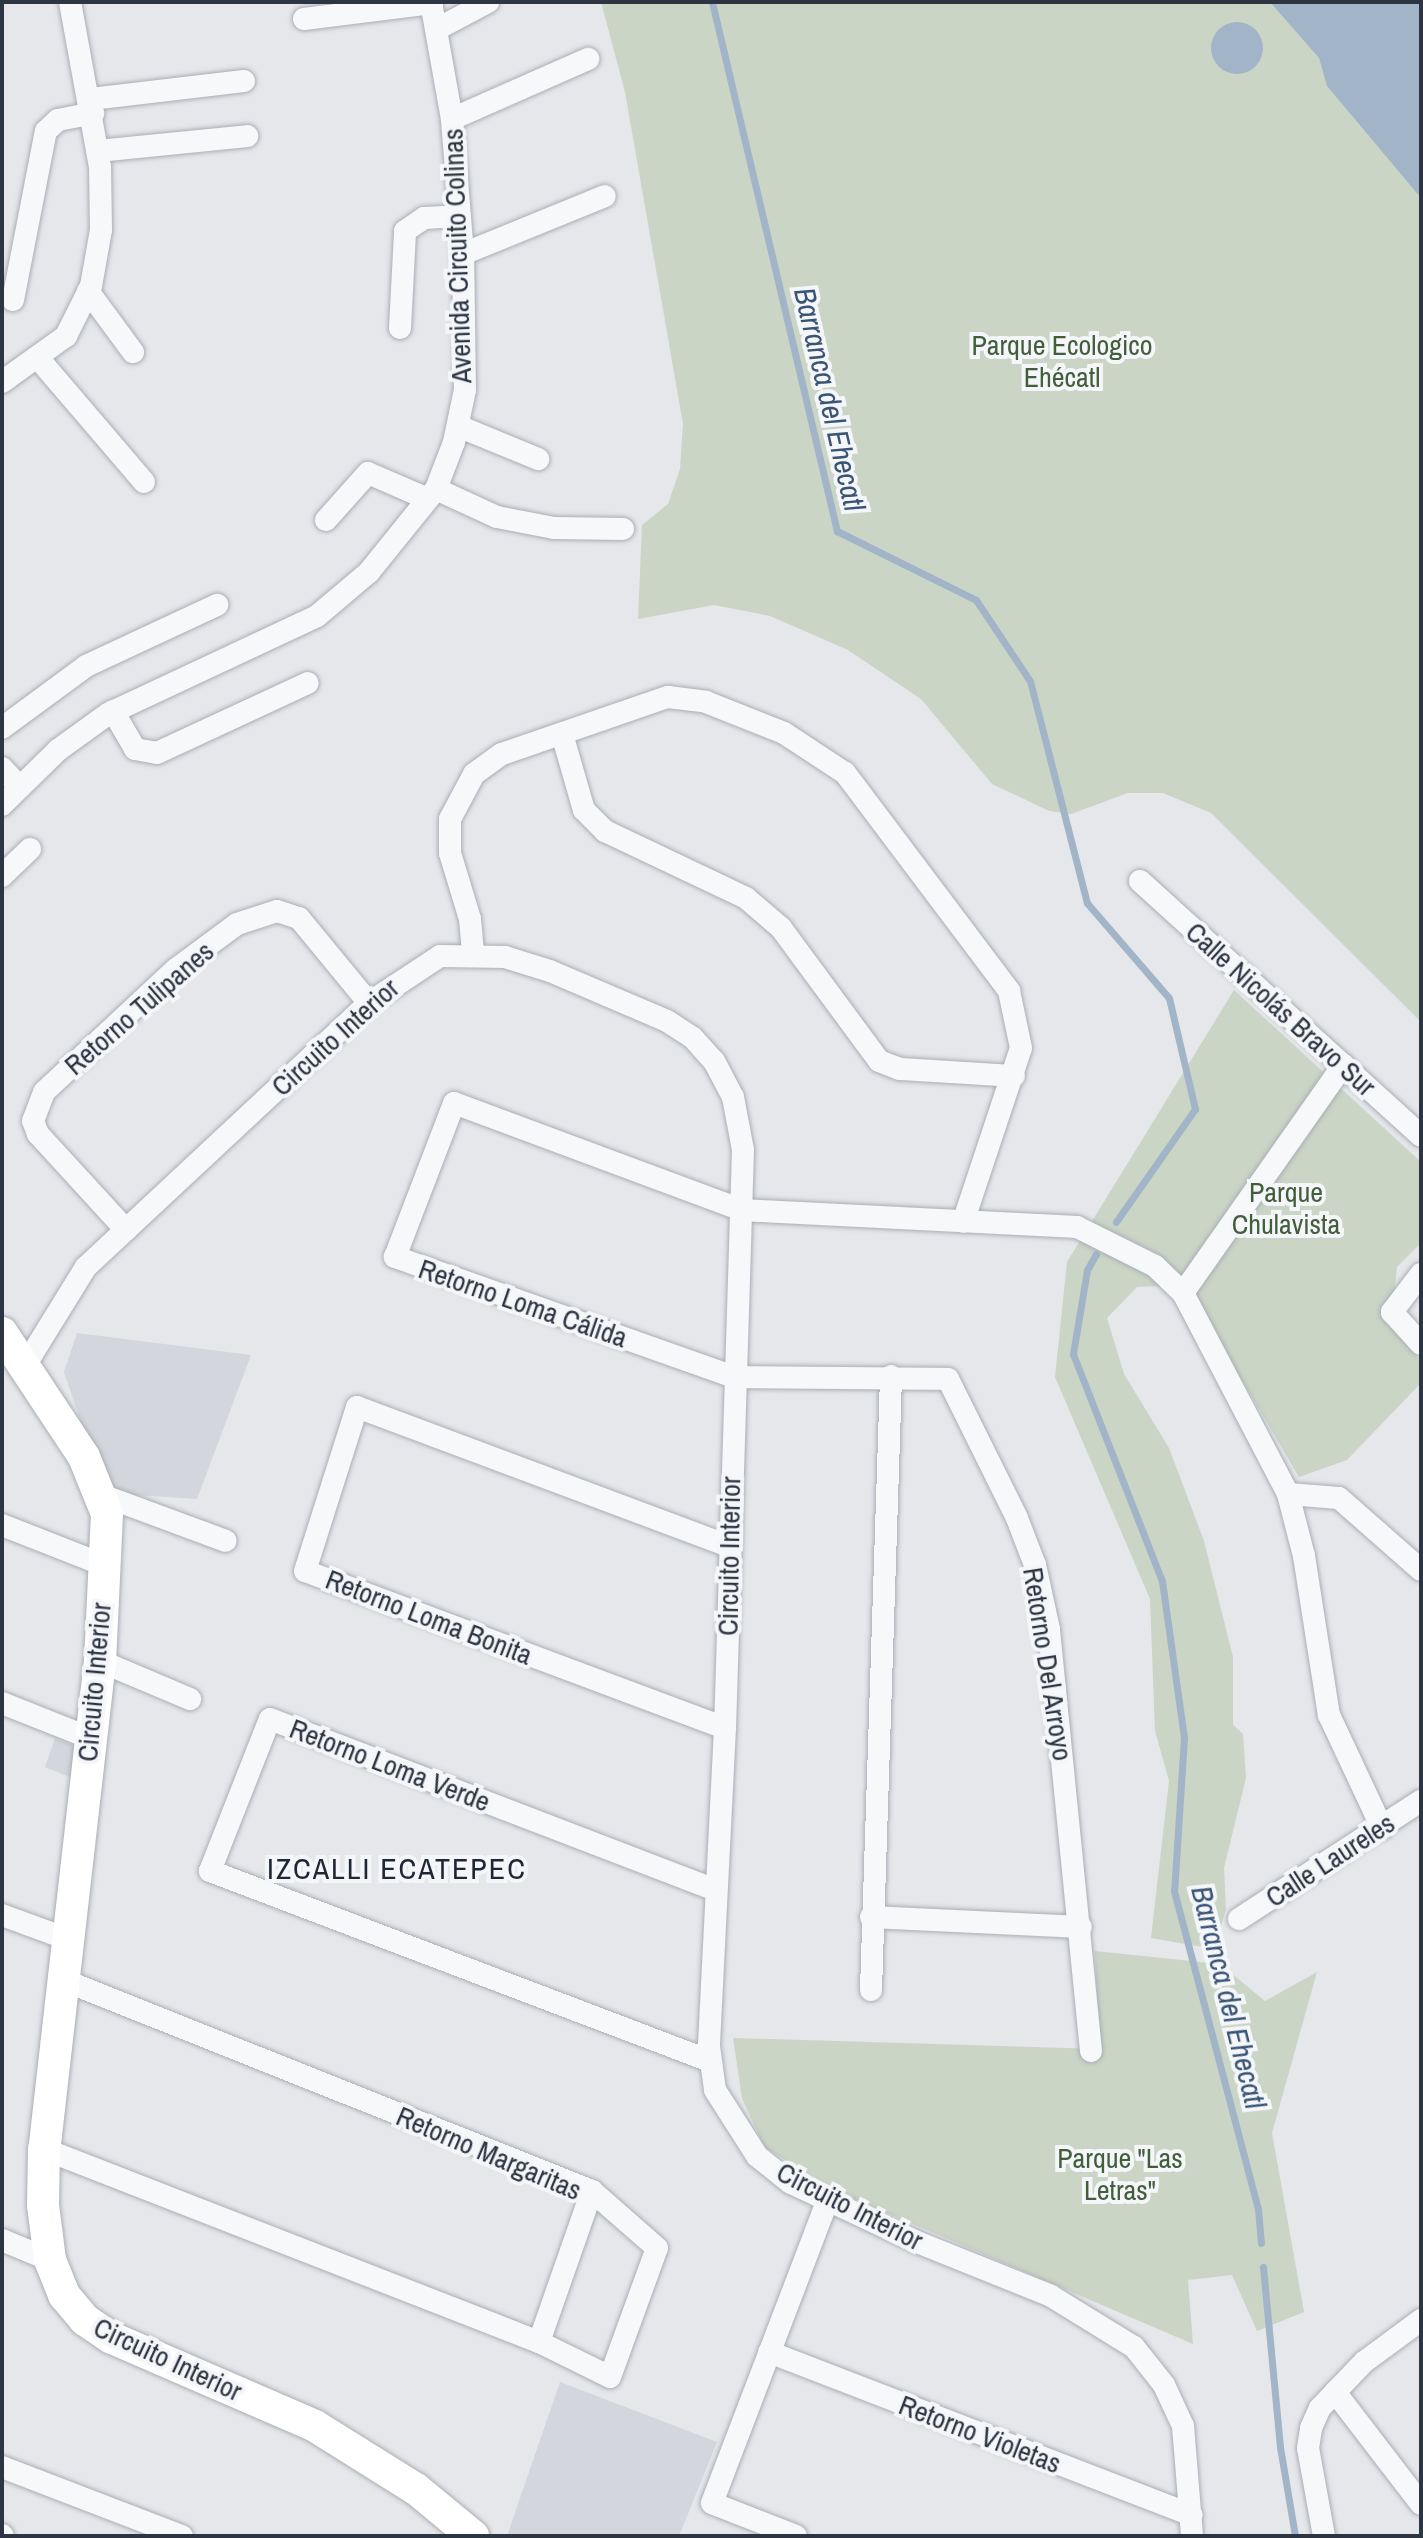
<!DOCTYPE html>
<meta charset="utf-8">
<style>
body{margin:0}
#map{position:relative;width:1423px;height:2538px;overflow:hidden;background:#e5e7eb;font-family:"Archivo Narrow",sans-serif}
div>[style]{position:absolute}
.built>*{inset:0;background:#d3d6dd}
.green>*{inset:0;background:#cad5c6}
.water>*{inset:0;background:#a2b5c8}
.round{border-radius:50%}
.stream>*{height:7px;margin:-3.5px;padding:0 3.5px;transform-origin:3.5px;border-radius:3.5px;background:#a2b5c8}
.roads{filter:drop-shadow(0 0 2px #aaaeb5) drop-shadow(0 0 2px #aaaeb5)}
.minor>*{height:22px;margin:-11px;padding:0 11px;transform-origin:11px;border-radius:11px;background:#f7f8fa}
.secondary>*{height:32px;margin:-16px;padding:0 16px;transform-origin:16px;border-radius:16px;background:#fff}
span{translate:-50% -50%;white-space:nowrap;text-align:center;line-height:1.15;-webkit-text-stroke:8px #f4f6f9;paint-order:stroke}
.street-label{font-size:28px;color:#2d3543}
.park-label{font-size:28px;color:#425e3b}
.water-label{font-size:30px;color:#395475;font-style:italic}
.neighbourhood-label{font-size:30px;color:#1f2634;letter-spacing:2px}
.frame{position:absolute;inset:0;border:4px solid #2d3543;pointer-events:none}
</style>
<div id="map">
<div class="built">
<i style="clip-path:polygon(77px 1333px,251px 1355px,197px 1499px,105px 1493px,64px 1372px)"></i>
<i style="clip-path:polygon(55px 1738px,79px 1748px,72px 1778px,45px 1767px)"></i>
<i style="clip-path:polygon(560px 2382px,717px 2442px,679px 2536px,507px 2536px)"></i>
</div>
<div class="green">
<i style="clip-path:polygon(601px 2px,1421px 2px,1421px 1022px,1211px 813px,1163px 793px,1128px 793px,1071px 814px,1049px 811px,992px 784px,921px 699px,848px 650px,770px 616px,714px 605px,638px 619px,642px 525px,668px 504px,680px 469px,683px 424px,625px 92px)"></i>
<i style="clip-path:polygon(1234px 990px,1421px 1162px,1421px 1243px,1397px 1267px,1391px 1326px,1421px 1361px,1421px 1383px,1347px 1460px,1299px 1477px,1186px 1285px,1137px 1287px,1107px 1318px,1124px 1374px,1169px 1448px,1204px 1541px,1233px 1657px,1233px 1725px,1243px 1734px,1246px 1778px,1224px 1868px,1226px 1909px,1214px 1949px,1151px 1938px,1169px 1781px,1155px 1731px,1150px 1599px,1055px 1377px,1067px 1262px)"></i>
<i style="clip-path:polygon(1095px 1951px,1220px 1964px,1265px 2001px,1317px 1972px,1272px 2133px,1304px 2312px,1257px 2331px,1232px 2275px,1188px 2280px,1193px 2344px,838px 2192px,764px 2147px,742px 2098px,733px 2038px,1099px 2049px)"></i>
</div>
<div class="water">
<i style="clip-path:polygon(1270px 2px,1421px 2px,1421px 198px,1327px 86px,1319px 58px)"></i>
<i class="round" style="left:1211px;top:22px;width:52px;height:52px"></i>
</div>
<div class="stream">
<i style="left:712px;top:2px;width:544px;rotate:76.71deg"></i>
<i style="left:837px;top:531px;width:155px;rotate:26.4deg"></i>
<i style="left:976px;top:600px;width:97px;rotate:56.3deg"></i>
<i style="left:1030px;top:681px;width:229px;rotate:75.6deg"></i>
<i style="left:1087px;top:903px;width:125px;rotate:49.2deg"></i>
<i style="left:1169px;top:998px;width:114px;rotate:76.8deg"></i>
<i style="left:1195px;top:1109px;width:138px;rotate:125deg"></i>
<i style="left:1096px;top:1254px;width:18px;rotate:119deg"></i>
<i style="left:1087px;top:1270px;width:85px;rotate:99.5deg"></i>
<i style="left:1073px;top:1354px;width:244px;rotate:68.6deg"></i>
<i style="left:1162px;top:1581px;width:159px;rotate:82deg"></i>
<i style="left:1184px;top:1738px;width:153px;rotate:93.7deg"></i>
<i style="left:1174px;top:1891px;width:329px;rotate:75.2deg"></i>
<i style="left:1258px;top:2209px;width:34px;rotate:85deg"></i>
<i style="left:1263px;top:2267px;width:181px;rotate:84.6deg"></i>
<i style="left:1280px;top:2447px;width:90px;rotate:80.4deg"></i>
</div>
<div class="roads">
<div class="minor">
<i style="left:304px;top:19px;width:129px;rotate:-7.1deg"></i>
<i style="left:437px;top:29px;width:58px;rotate:-27.9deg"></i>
<i style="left:91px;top:99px;width:154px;rotate:-6.7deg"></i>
<i style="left:452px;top:119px;width:149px;rotate:-23.8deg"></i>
<i style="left:98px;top:151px;width:150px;rotate:-5.7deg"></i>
<i style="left:463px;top:254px;width:153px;rotate:-22.2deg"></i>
<i style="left:88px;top:291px;width:76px;rotate:53.6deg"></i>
<i style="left:13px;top:300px;width:172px;rotate:-79deg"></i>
<i style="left:46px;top:131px;width:16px;rotate:-43deg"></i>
<i style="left:58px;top:120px;width:36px;rotate:-11deg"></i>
<i style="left:400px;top:328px;width:97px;rotate:-87deg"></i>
<i style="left:405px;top:231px;width:23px;rotate:-34deg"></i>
<i style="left:424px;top:218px;width:36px;rotate:-3deg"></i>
<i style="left:38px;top:358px;width:163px;rotate:49.5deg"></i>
<i style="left:2px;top:382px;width:79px;rotate:-35.7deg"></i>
<i style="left:66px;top:336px;width:56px;rotate:-63.4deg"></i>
<i style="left:91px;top:286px;width:57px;rotate:-79.9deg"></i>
<i style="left:101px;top:230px;width:63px;rotate:-90.9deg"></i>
<i style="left:100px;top:167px;width:168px;rotate:-100.3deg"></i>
<i style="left:458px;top:426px;width:87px;rotate:22.4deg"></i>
<i style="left:436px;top:489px;width:67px;rotate:24.7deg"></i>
<i style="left:497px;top:517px;width:58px;rotate:10.9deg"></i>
<i style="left:554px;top:528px;width:69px;rotate:0.8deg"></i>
<i style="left:326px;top:520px;width:63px;rotate:-48.2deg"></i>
<i style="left:368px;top:473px;width:65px;rotate:23.4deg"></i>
<i style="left:113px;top:711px;width:44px;rotate:59.9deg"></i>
<i style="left:135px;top:749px;width:22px;rotate:10deg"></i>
<i style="left:157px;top:753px;width:166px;rotate:-24.9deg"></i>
<i style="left:2px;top:728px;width:104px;rotate:-36.4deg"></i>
<i style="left:86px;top:666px;width:145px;rotate:-25deg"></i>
<i style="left:562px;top:734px;width:79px;rotate:73.9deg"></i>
<i style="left:584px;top:810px;width:30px;rotate:45deg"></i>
<i style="left:605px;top:831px;width:156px;rotate:25.4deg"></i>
<i style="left:746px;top:898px;width:46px;rotate:40.6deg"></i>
<i style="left:781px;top:928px;width:165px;rotate:53.6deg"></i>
<i style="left:879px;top:1061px;width:22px;rotate:21deg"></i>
<i style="left:900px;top:1069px;width:114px;rotate:3.5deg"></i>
<i style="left:2px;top:768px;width:26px;rotate:47deg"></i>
<i style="left:2px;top:805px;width:78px;rotate:-44.5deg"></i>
<i style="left:58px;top:750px;width:62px;rotate:-35.8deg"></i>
<i style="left:108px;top:714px;width:231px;rotate:-25.1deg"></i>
<i style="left:317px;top:616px;width:68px;rotate:-40.2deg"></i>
<i style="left:369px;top:572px;width:107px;rotate:-51.1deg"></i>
<i style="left:436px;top:489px;width:50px;rotate:-69deg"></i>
<i style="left:454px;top:442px;width:53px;rotate:-78.1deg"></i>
<i style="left:465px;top:390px;width:136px;rotate:-90.8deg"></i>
<i style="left:463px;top:254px;width:135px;rotate:-94.7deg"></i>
<i style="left:452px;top:119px;width:119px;rotate:-100.2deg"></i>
<i style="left:2px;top:876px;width:39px;rotate:-44deg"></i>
<i style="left:1140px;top:881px;width:379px;rotate:42.2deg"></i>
<i style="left:473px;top:953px;width:34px;rotate:-95deg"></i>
<i style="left:470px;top:919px;width:69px;rotate:-106.9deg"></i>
<i style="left:450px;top:853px;width:34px;rotate:-90deg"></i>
<i style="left:450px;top:819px;width:51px;rotate:-61.9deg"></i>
<i style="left:474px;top:774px;width:34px;rotate:-36deg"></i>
<i style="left:502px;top:754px;width:176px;rotate:-19deg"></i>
<i style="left:668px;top:697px;width:38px;rotate:7deg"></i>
<i style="left:706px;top:702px;width:84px;rotate:21.7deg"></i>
<i style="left:784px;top:733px;width:73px;rotate:33.3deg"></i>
<i style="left:845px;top:773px;width:273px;rotate:53deg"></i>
<i style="left:1009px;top:991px;width:58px;rotate:78.1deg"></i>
<i style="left:1021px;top:1048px;width:183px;rotate:108.4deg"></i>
<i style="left:126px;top:1230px;width:130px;rotate:-132.5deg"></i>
<i style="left:38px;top:1134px;width:14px;rotate:-111deg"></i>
<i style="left:33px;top:1121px;width:31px;rotate:-69deg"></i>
<i style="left:44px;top:1092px;width:180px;rotate:-43deg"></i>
<i style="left:176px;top:969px;width:76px;rotate:-36.4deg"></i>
<i style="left:237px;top:924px;width:42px;rotate:-18deg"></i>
<i style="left:277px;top:911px;width:23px;rotate:18deg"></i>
<i style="left:299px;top:918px;width:110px;rotate:50.5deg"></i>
<i style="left:1421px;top:1274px;width:48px;rotate:127.3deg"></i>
<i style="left:1392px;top:1312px;width:43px;rotate:47.8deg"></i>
<i style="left:1183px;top:1293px;width:279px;rotate:-54.9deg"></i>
<i style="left:26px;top:1364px;width:114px;rotate:-58.3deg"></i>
<i style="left:86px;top:1267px;width:387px;rotate:-43deg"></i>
<i style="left:369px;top:1003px;width:85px;rotate:-33.5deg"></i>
<i style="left:440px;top:956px;width:65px;rotate:0.9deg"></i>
<i style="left:505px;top:957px;width:47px;rotate:17.3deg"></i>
<i style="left:550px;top:971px;width:127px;rotate:23.1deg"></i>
<i style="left:667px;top:1021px;width:31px;rotate:33deg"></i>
<i style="left:693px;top:1038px;width:31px;rotate:48deg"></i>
<i style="left:714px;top:1061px;width:41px;rotate:62.2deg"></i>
<i style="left:733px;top:1097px;width:54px;rotate:79.3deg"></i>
<i style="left:743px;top:1150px;width:578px;rotate:91.78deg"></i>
<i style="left:725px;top:1728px;width:318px;rotate:92.9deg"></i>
<i style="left:709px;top:2046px;width:44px;rotate:82.2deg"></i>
<i style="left:715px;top:2090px;width:78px;rotate:57.5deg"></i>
<i style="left:757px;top:2156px;width:43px;rotate:38.5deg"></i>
<i style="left:791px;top:2183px;width:139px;rotate:25.1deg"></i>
<i style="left:917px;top:2242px;width:144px;rotate:21.9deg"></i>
<i style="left:1051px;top:2296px;width:97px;rotate:31.6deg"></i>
<i style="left:1134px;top:2347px;width:48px;rotate:51.7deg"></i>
<i style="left:1164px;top:2385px;width:45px;rotate:65.1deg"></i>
<i style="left:1183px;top:2426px;width:110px;rotate:85.3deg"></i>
<i style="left:99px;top:1494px;width:135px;rotate:20.3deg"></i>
<i style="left:1288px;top:1494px;width:51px;rotate:4.5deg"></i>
<i style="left:1339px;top:1498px;width:109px;rotate:41.3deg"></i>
<i style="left:2px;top:1525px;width:110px;rotate:21.4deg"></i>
<i style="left:100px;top:1661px;width:98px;rotate:22.9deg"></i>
<i style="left:2px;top:1703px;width:95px;rotate:21.7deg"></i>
<i style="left:725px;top:1728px;width:448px;rotate:-159.5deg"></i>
<i style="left:305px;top:1571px;width:172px;rotate:-72.4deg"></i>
<i style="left:357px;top:1407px;width:396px;rotate:20.5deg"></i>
<i style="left:2px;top:1915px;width:67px;rotate:20.1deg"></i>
<i style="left:871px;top:1917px;width:210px;rotate:2.7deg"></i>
<i style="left:1239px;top:1919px;width:217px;rotate:-33deg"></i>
<i style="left:871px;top:1990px;width:614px;rotate:-88.13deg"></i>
<i style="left:1091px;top:2051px;width:424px;rotate:-95.7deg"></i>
<i style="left:1049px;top:1629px;width:66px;rotate:-102.3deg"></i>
<i style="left:1035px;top:1565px;width:50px;rotate:-111deg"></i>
<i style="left:1017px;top:1518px;width:155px;rotate:-116.4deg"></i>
<i style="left:948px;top:1379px;width:214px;rotate:-179.5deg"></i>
<i style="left:734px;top:1377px;width:360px;rotate:-160.5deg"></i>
<i style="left:395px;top:1257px;width:165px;rotate:-69deg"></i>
<i style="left:454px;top:1103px;width:307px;rotate:20.4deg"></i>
<i style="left:742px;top:1210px;width:335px;rotate:2.9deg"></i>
<i style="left:1077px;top:1227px;width:87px;rotate:26.6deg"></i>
<i style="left:1155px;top:1266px;width:39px;rotate:44deg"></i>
<i style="left:1183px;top:1293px;width:227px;rotate:62.4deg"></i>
<i style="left:1288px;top:1494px;width:64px;rotate:75.5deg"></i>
<i style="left:1304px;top:1556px;width:161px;rotate:81.1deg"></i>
<i style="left:1329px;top:1715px;width:125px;rotate:64.9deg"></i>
<i style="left:710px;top:2061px;width:535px;rotate:-159.19deg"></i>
<i style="left:210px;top:1871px;width:163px;rotate:-68.5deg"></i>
<i style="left:270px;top:1719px;width:475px;rotate:21deg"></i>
<i style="left:44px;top:2149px;width:531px;rotate:21.3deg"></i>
<i style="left:539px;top:2342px;width:79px;rotate:26.2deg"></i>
<i style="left:610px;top:2377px;width:137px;rotate:-70deg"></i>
<i style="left:657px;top:2248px;width:86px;rotate:-138.8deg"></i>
<i style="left:592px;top:2191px;width:570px;rotate:-158.25deg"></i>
<i style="left:2px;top:2240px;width:52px;rotate:22.6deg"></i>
<i style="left:539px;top:2342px;width:160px;rotate:-70.7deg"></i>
<i style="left:769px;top:2352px;width:453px;rotate:21.1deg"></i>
<i style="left:1335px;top:2392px;width:141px;rotate:52.5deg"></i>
<i style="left:2px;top:2467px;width:193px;rotate:21deg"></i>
<i style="left:2px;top:2535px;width:1px;rotate:45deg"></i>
<i style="left:796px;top:2536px;width:90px;rotate:-158.6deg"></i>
<i style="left:712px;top:2503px;width:324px;rotate:-69.1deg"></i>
<i style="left:1324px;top:2536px;width:89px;rotate:-100.3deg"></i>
<i style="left:1308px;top:2448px;width:20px;rotate:-81deg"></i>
<i style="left:1311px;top:2428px;width:22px;rotate:-66deg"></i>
<i style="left:1320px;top:2408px;width:64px;rotate:-46.3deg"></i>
<i style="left:1364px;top:2362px;width:71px;rotate:-36.4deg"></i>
</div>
<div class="secondary">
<i style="left:2px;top:1333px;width:149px;rotate:56.5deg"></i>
<i style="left:84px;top:1457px;width:61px;rotate:68deg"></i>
<i style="left:107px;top:1514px;width:147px;rotate:92.7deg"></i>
<i style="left:100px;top:1661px;width:491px;rotate:96.5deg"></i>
<i style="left:44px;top:2149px;width:56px;rotate:91deg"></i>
<i style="left:43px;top:2205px;width:55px;rotate:82.7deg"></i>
<i style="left:50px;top:2260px;width:38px;rotate:68deg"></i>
<i style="left:64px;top:2295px;width:33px;rotate:50deg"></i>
<i style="left:85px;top:2320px;width:32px;rotate:34deg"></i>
<i style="left:112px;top:2338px;width:221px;rotate:23.4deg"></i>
<i style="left:315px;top:2426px;width:119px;rotate:32deg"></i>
<i style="left:416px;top:2489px;width:74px;rotate:39.5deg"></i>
</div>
</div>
<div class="street-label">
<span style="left:457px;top:256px;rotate:-92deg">Avenida Circuito Colinas</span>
<span style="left:139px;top:1008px;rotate:-41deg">Retorno Tulipanes</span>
<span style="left:1281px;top:1009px;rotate:42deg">Calle Nicolás Bravo Sur</span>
<span style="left:335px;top:1037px;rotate:-42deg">Circuito Interior</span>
<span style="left:523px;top:1303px;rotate:19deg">Retorno Loma Cálida</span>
<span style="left:729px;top:1556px;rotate:-89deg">Circuito Interior</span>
<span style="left:429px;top:1617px;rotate:21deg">Retorno Loma Bonita</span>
<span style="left:1048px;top:1664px;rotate:81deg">Retorno Del Arroyo</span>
<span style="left:94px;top:1682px;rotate:-85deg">Circuito Interior</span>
<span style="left:390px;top:1765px;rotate:21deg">Retorno Loma Verde</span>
<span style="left:1330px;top:1860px;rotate:-33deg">Calle Laureles</span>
<span style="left:489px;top:2153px;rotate:23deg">Retorno Margaritas</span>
<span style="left:850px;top:2206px;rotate:27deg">Circuito Interior</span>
<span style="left:168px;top:2359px;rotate:25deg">Circuito Interior</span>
<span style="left:980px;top:2434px;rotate:21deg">Retorno Violetas</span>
</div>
<div class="park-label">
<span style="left:1062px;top:361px">Parque Ecologico<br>Ehécatl</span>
<span style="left:1286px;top:1208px">Parque<br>Chulavista</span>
<span style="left:1120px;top:2174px">Parque "Las<br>Letras"</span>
</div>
<div class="water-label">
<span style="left:830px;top:399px;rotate:77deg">Barranca del Ehecatl</span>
<span style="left:1229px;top:1997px;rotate:76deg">Barranca del Ehecatl</span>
</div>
<div class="neighbourhood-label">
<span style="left:397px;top:1868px">IZCALLI ECATEPEC</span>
</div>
<div class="frame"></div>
</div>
